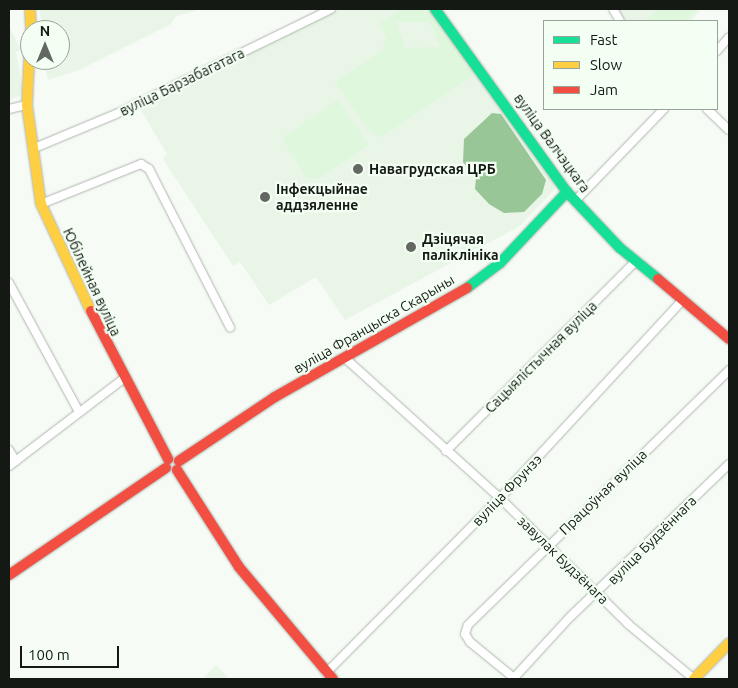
<!DOCTYPE html>
<meta charset="utf-8">
<style>
body{margin:0}
#map{position:relative;width:738px;height:688px;overflow:hidden;background:#f6fcf5;font-family:Ubuntu,sans-serif}
div>[style]{position:absolute}
.built>*{inset:0;background:#e8f5e7}
.green>*{inset:0;background:#def7dd}
.water>*{inset:0;background:#98c697}
.roads{filter:drop-shadow(0 0 1px #b0b5af) drop-shadow(0 0 1px #b0b5af)}
.street>*{height:8px;margin:-4px;padding:0 4px;transform-origin:4px;border-radius:4px;background:#fefffe}
.fast>*{height:10px;margin:-5px;padding:0 5px;transform-origin:5px;border-radius:5px;background:#16e098}
.slow>*{height:10px;margin:-5px;padding:0 5px;transform-origin:5px;border-radius:5px;background:#ffcf43}
.jam>*{height:10px;margin:-5px;padding:0 5px;transform-origin:5px;border-radius:5px;background:#f24e42}
.dots>*{width:14px;height:14px;translate:-50% -50%;box-sizing:border-box;border:2px solid #f3fff2;border-radius:50%}
span{translate:-50% -50%;white-space:nowrap;text-align:center;line-height:1.15;-webkit-text-stroke:4.5px #f3fff2;paint-order:stroke}
.street-label{font-size:14px;color:#141914}
.poi-label{font-size:14px;color:#141914;font-weight:700}
.left{translate:0 -50%;text-align:left}
.frame{position:absolute;inset:0;border:10px solid #141914;pointer-events:none}
.legend{position:absolute;left:543px;top:20px;width:175px;height:90px;box-sizing:border-box;background:#f3fff2;border:1px solid #9aa399;margin:0;padding:6px 9px;list-style:none;font-size:15px;color:#141914}
.legend li{display:flex;align-items:center;gap:10px;height:25px}
.legend b{width:25px;border:1px solid #9aa399}
.north{position:absolute;left:20px;top:20px;width:50px;height:50px;box-sizing:border-box;background:#f3fff2;border:1px solid #9aa399;border-radius:50%;rotate:0deg;font-size:14px;font-weight:700;line-height:20px;text-align:center;color:#141914}
.north::after{content:'';display:block;margin:auto;width:18px;height:22px;background:#636863;clip-path:polygon(50% 0,100% 100%,50% 72%,0 100%)}
.scale{position:absolute;left:20px;top:646px;width:99px;height:22px;box-sizing:border-box;border:2px solid #141914;border-top:0;padding-left:6px;font-size:15px;line-height:18px;white-space:nowrap;color:#141914;-webkit-text-stroke:4px #f3fff2;paint-order:stroke}
</style>
<div id="map">
<div class="built">
<i style="clip-path:polygon(39px 9px,195px 9px,196px 11px,176px 16px,171px 24px,79px 70px,48px 80px,44px 60px,60px 60px,60px 30px,43px 30px)"></i>
<i style="clip-path:polygon(337px 9px,429px 9px,553px 180px,555px 189px,520px 226px,345px 320px,316px 277px,269px 305px,240px 262px,233px 266px,163px 159px,167px 154px,139px 107px)"></i>
<i style="clip-path:polygon(618px 9px,702px 9px,690px 21px,624px 21px)"></i>
<i style="clip-path:polygon(9px 26px,21px 50px,16px 52px,23px 89px,20px 96px,9px 100px)"></i>
<i style="clip-path:polygon(216px 665px,230px 679px,202px 679px)"></i>
</div>
<div class="green">
<i style="clip-path:polygon(evenodd,403px 9px,428px 9px,476px 73px,381px 137px,370px 133px,335px 82px,382px 51px,387px 38px,379px 24px,403px 9px,396px 22px,430px 22px,440px 47px,405px 48px,396px 22px)"></i>
<i style="clip-path:polygon(657px 9px,697px 9px,685px 21px,646px 21px)"></i>
<i style="clip-path:polygon(338px 100px,369px 145px,316px 180px,306px 177px,282px 138px)"></i>
</div>
<div class="water">
<i style="clip-path:polygon(492px 113px,501px 114px,546px 180px,542px 194px,524px 212px,504px 213px,489px 204px,475px 189px,476px 178px,463px 162px,464px 139px)"></i>
</div>
<div class="roads">
<div class="street">
<i style="left:613px;top:9px;width:14px;rotate:60deg"></i>
<i style="left:717px;top:51px;width:18px;rotate:-49deg"></i>
<i style="left:9px;top:109px;width:18px;rotate:-13deg"></i>
<i style="left:707px;top:109px;width:30px;rotate:44deg"></i>
<i style="left:32px;top:149px;width:91px;rotate:-22.6deg"></i>
<i style="left:116px;top:114px;width:239px;rotate:-26deg"></i>
<i style="left:576px;top:200px;width:127px;rotate:-46deg"></i>
<i style="left:41px;top:204px;width:108px;rotate:-21.8deg"></i>
<i style="left:141px;top:164px;width:9px;rotate:32deg"></i>
<i style="left:149px;top:169px;width:178px;rotate:62.9deg"></i>
<i style="left:9px;top:283px;width:145px;rotate:61.5deg"></i>
<i style="left:345px;top:358px;width:209px;rotate:42.1deg"></i>
<i style="left:500px;top:498px;width:180px;rotate:44.5deg"></i>
<i style="left:628px;top:624px;width:86px;rotate:39.8deg"></i>
<i style="left:9px;top:450px;width:13px;rotate:58deg"></i>
<i style="left:446px;top:451px;width:267px;rotate:-45deg"></i>
<i style="left:9px;top:466px;width:143px;rotate:-37.3deg"></i>
<i style="left:326px;top:673px;width:247px;rotate:-45.2deg"></i>
<i style="left:500px;top:498px;width:268px;rotate:-47.3deg"></i>
<i style="left:514px;top:678px;width:57px;rotate:-140.7deg"></i>
<i style="left:470px;top:642px;width:9px;rotate:-122deg"></i>
<i style="left:465px;top:634px;width:9px;rotate:-72deg"></i>
<i style="left:468px;top:625px;width:365px;rotate:-44.3deg"></i>
<i style="left:513px;top:679px;width:83px;rotate:-47.4deg"></i>
<i style="left:569px;top:618px;width:222px;rotate:-43.9deg"></i>
</div>
<div class="fast">
<i style="left:435px;top:9px;width:226px;rotate:54.2deg"></i>
<i style="left:567px;top:192px;width:77px;rotate:46.6deg"></i>
<i style="left:620px;top:248px;width:49px;rotate:39.2deg"></i>
<i style="left:467px;top:288px;width:41px;rotate:-37.1deg"></i>
<i style="left:500px;top:263px;width:98px;rotate:-46.7deg"></i>
</div>
<div class="slow">
<i style="left:30px;top:9px;width:21px;rotate:87deg"></i>
<i style="left:30px;top:42px;width:63px;rotate:92.7deg"></i>
<i style="left:27px;top:105px;width:100px;rotate:82deg"></i>
<i style="left:41px;top:204px;width:118px;rotate:65deg"></i>
<i style="left:694px;top:679px;width:50px;rotate:-45.8deg"></i>
</div>
<div class="jam">
<i style="left:658px;top:279px;width:93px;rotate:40.2deg"></i>
<i style="left:91px;top:311px;width:167px;rotate:62.5deg"></i>
<i style="left:179px;top:461px;width:115px;rotate:-33.7deg"></i>
<i style="left:275px;top:397px;width:221px;rotate:-29.6deg"></i>
<i style="left:177px;top:470px;width:115px;rotate:57.4deg"></i>
<i style="left:239px;top:567px;width:146px;rotate:50deg"></i>
<i style="left:9px;top:575px;width:190px;rotate:-34.3deg"></i>
</div>
</div>
<div class="dots">
<i style="left:358px;top:169px;background:#636863"></i>
<i style="left:265px;top:197px;background:#636863"></i>
<i style="left:411px;top:247px;background:#636863"></i>
</div>
<div class="street-label">
<span style="left:182px;top:82px;rotate:-26deg">вуліца Барзабагатага</span>
<span style="left:552px;top:143px;rotate:54deg">вуліца Валчэцкага</span>
<span style="left:92px;top:282px;rotate:65deg">Юбілейная вуліца</span>
<span style="left:374px;top:324px;rotate:-30deg">вуліца Францыска Скарыны</span>
<span style="left:541px;top:357px;rotate:-45deg">Сацыялістычная вуліца</span>
<span style="left:507px;top:490px;rotate:-46deg">вуліца Фрунзэ</span>
<span style="left:603px;top:492px;rotate:-44deg">Працоўная вуліца</span>
<span style="left:652px;top:540px;rotate:-45deg">вуліца Будзённага</span>
<span style="left:563px;top:560px;rotate:44deg">завулак Будзёнага</span>
</div>
<div class="poi-label">
<span class="left" style="left:369px;top:169px">Навагрудская ЦРБ</span>
<span class="left" style="left:276px;top:197px">Інфекцыйнае<br>аддзяленне</span>
<span class="left" style="left:422px;top:247px">Дзіцячая<br>паліклініка</span>
</div>
<div class="frame"></div>
<ul class="legend">
<li><b style="height:6px;background:#16e098"></b>Fast</li>
<li><b style="height:6px;background:#ffcf43"></b>Slow</li>
<li><b style="height:6px;background:#f24e42"></b>Jam</li>
</ul>
<div class="north">N</div>
<div class="scale">100 m</div>
</div>
